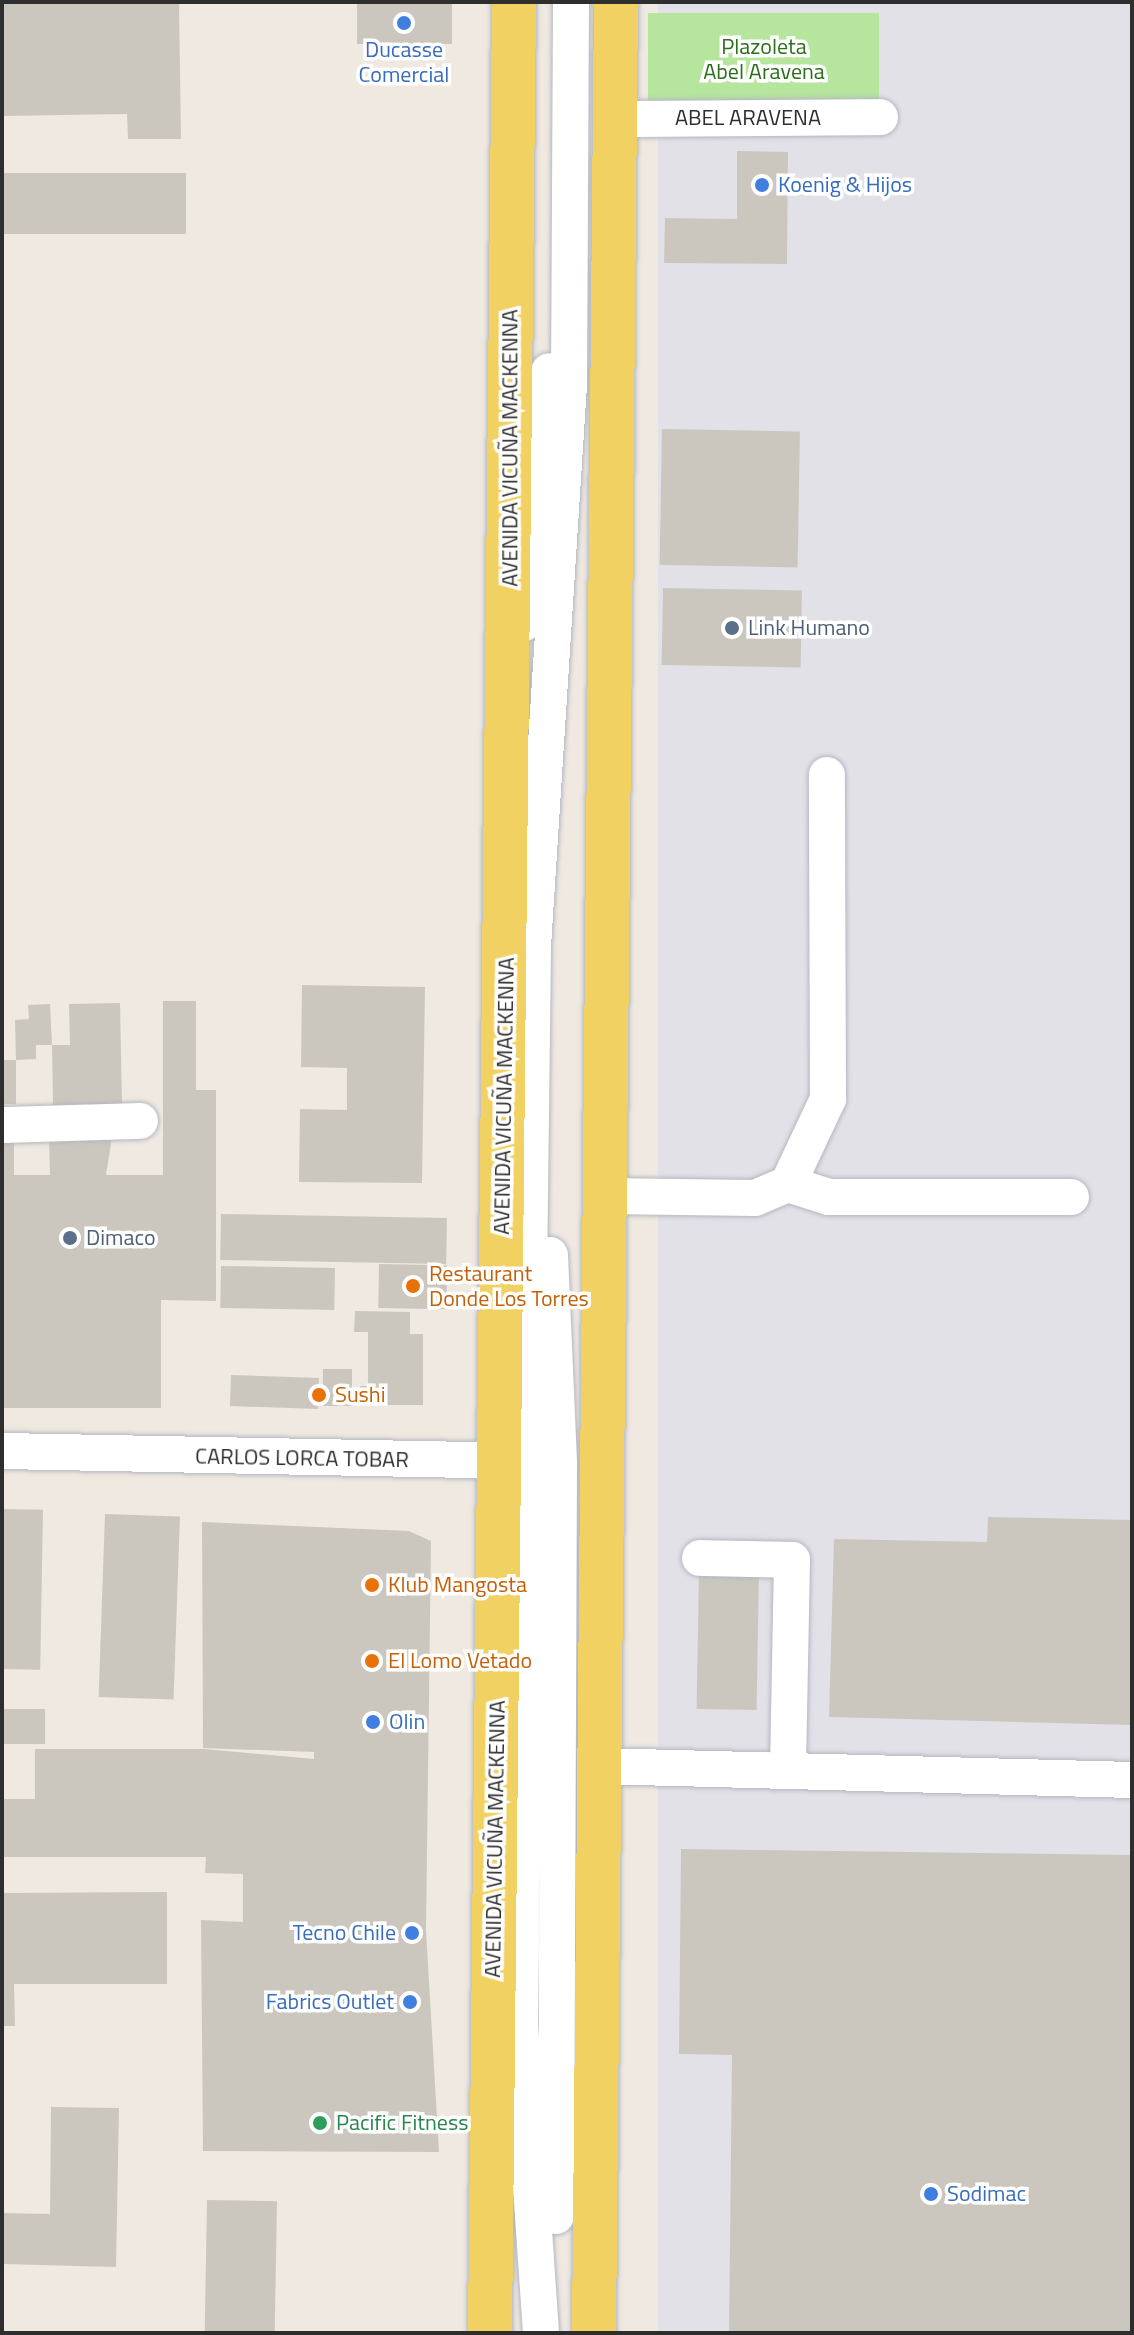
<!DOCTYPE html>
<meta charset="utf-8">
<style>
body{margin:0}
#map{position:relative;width:1134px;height:2335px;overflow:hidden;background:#efe9e1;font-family:"Titillium Web",sans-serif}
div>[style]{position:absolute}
.industrial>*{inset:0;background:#e3e1e8;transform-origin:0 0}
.green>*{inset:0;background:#b6e59e;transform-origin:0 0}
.building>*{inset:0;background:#cbc7bf;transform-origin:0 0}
.roads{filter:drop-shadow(0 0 2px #b4b7c1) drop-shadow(0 0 2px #b4b7c1)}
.minor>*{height:36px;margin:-18px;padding:0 18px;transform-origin:18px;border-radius:18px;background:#fff}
.major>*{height:44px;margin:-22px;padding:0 22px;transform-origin:22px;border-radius:22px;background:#f2d163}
.dots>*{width:22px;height:22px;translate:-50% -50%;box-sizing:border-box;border:4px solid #fff;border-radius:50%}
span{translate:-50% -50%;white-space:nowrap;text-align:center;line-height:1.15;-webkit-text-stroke:7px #fff;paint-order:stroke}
.park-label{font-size:22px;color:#2c6e1b}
.shop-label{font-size:22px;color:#366cbe}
.left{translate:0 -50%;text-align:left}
.right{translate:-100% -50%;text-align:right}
.street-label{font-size:22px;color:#2e2e2e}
.service-label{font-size:22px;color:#4e5e75}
.food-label{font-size:22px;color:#c56008}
.leisure-label{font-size:22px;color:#27864d}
.frame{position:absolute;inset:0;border:4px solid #2e2e2e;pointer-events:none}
</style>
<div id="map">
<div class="industrial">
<i style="left:658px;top:2px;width:474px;height:2331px"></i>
</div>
<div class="green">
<i style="left:648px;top:13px;width:231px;height:91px"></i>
</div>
<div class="building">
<i style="clip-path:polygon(2px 2px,179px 2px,181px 139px,128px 139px,127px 114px,2px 116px)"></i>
<i style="left:357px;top:2px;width:95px;height:42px"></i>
<i style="clip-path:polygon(737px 151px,788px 152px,787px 264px,664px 263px,665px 218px,737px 219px)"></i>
<i style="left:2px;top:173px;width:184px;height:61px"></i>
<i style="left:662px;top:429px;width:138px;height:136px;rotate:1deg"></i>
<i style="left:663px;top:588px;width:139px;height:77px;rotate:1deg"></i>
<i style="clip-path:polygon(302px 985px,425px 987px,422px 1183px,299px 1182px,300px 1109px,347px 1110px,347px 1068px,301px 1067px)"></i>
<i style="clip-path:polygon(163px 1001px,196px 1001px,196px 1090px,216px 1090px,216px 1301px,161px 1300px,161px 1408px,2px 1408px,2px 1139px,14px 1139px,14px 1175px,50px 1175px,49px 1138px,112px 1137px,106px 1175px,163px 1175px)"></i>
<i style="clip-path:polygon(120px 1003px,122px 1104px,53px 1105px,52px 1045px,70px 1045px,69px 1004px)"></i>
<i style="clip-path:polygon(50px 1004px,52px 1045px,36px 1045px,36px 1059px,16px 1060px,15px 1020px,29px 1019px,28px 1005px)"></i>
<i style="left:2px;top:1060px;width:14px;height:44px"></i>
<i style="left:221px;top:1214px;width:226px;height:46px;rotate:1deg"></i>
<i style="left:379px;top:1264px;width:68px;height:44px;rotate:1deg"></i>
<i style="left:221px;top:1266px;width:114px;height:42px;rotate:1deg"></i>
<i style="clip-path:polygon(355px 1311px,410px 1312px,410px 1334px,423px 1334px,423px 1405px,360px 1405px,360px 1386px,368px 1386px,368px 1332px,354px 1332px)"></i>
<i style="left:323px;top:1369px;width:29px;height:37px"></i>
<i style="left:231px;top:1375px;width:88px;height:31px;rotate:2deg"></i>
<i style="left:2px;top:1509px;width:41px;height:160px;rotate:1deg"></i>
<i style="left:105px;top:1514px;width:75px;height:183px;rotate:2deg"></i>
<i style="clip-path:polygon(988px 1517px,1132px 1520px,1132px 1725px,829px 1717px,834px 1539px,987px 1542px)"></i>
<i style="clip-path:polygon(202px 1522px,409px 1531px,431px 1541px,426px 1930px,439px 2152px,203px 2151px,201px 1920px,243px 1922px,243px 1874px,205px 1873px,206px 1857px,2px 1857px,2px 1799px,35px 1799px,35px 1749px,204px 1749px,314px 1759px,314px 1752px,203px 1748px)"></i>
<i style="left:699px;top:1570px;width:60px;height:139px;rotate:1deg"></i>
<i style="left:2px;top:1709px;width:43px;height:35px"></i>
<i style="clip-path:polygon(681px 1849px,1132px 1855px,1132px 2333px,729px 2333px,732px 2055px,679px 2054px)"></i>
<i style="clip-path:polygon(167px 1892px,167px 1984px,14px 1984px,15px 2026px,2px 2026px,2px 1893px)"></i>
<i style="clip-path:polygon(51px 2107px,119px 2108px,116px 2267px,2px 2264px,2px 2213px,50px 2214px)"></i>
<i style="left:207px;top:2200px;width:70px;height:133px;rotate:1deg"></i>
</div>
<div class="roads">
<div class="minor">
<i style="left:617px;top:119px;width:263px;rotate:-0.4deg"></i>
<i style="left:524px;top:623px;width:253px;rotate:-84.3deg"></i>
<i style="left:2px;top:1125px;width:138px;rotate:-1.7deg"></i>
<i style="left:788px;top:1184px;width:43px;rotate:17.6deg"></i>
<i style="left:829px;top:1197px;width:242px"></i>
<i style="left:603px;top:1196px;width:152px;rotate:0.8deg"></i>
<i style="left:755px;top:1198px;width:36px;rotate:-23deg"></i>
<i style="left:788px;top:1184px;width:94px;rotate:-64.8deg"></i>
<i style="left:828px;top:1099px;width:324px;rotate:-90.2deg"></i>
<i style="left:550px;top:1255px;width:208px;rotate:87.5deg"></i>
<i style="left:559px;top:1463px;width:753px;rotate:90.23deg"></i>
<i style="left:2px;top:1451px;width:522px;rotate:1.1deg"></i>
<i style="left:700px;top:1558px;width:92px;rotate:1.2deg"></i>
<i style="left:792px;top:1560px;width:211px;rotate:91.1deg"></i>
<i style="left:598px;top:1766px;width:534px;rotate:1.5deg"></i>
<i style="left:541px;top:2333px;width:307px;rotate:-93.9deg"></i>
<i style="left:520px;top:2027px;width:1081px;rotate:-89.31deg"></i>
<i style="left:533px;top:946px;width:563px;rotate:-86.33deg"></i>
<i style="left:569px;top:384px;width:382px;rotate:-89.7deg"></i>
</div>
<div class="major">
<i style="left:490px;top:2333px;width:2331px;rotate:-89.41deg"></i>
<i style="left:594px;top:2333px;width:2331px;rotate:-89.46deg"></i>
</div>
</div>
<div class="dots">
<i style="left:404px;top:23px;background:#3f7fe0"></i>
<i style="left:762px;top:185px;background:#3f7fe0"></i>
<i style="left:732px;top:628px;background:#5c6f8a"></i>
<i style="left:70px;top:1238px;background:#5c6f8a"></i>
<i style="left:413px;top:1286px;background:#e8710a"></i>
<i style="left:319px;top:1395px;background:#e8710a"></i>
<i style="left:372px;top:1585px;background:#e8710a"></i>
<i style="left:372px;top:1661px;background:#e8710a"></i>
<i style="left:373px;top:1722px;background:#3f7fe0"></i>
<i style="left:412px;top:1933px;background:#3f7fe0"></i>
<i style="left:410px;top:2002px;background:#3f7fe0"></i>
<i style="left:320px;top:2123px;background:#2e9e5b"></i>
<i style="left:931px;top:2194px;background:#3f7fe0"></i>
</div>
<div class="park-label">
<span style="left:764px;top:59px">Plazoleta<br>Abel Aravena</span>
</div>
<div class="shop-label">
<span style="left:404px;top:62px">Ducasse<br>Comercial</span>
<span class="left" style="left:778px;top:185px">Koenig &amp; Hijos</span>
<span class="left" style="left:389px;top:1722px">Olin</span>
<span class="right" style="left:396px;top:1933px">Tecno Chile</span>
<span class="right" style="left:394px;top:2002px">Fabrics Outlet</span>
<span class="left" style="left:947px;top:2194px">Sodimac</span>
</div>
<div class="street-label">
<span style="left:748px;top:118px">ABEL ARAVENA</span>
<span style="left:510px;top:448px;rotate:-90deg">AVENIDA VICUÑA MACKENNA</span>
<span style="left:504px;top:1096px;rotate:-89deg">AVENIDA VICUÑA MACKENNA</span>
<span style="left:302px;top:1458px;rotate:1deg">CARLOS LORCA TOBAR</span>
<span style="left:495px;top:1839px;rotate:-89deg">AVENIDA VICUÑA MACKENNA</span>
</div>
<div class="service-label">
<span class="left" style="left:748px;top:628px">Link Humano</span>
<span class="left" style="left:86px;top:1238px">Dimaco</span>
</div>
<div class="food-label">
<span class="left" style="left:429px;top:1286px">Restaurant<br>Donde Los Torres</span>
<span class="left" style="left:335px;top:1395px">Sushi</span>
<span class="left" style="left:388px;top:1585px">Klub Mangosta</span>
<span class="left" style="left:388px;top:1661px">El Lomo Vetado</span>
</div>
<div class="leisure-label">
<span class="left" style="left:336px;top:2123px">Pacific Fitness</span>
</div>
<div class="frame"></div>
</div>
